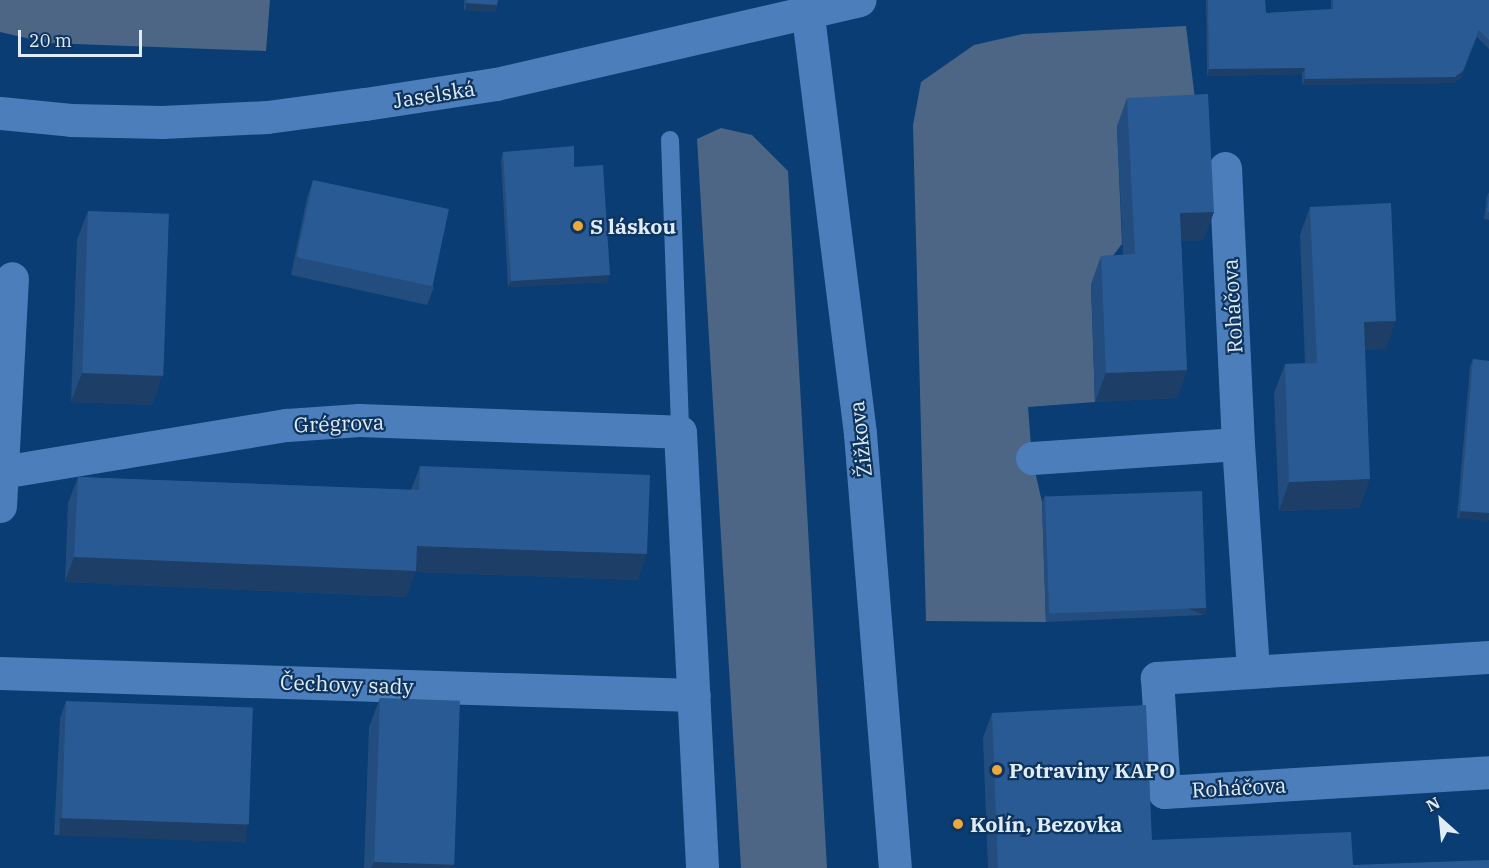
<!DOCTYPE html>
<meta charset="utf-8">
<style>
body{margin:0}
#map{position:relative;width:1489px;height:868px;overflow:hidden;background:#093d74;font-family:"IBM Plex Serif",serif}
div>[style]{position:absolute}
.green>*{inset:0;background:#4d6686}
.service>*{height:18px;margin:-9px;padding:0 9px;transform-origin:9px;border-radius:9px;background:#4c7ebb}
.minor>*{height:33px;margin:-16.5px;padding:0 16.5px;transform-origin:16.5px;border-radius:16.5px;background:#4c7ebb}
.tertiary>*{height:33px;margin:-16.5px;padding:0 16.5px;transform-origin:16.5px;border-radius:16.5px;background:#4c7ebb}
.wall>*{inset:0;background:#234d7e}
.shaded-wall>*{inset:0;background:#1d3f67;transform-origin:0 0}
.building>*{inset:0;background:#295a93;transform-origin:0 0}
.dots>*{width:16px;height:16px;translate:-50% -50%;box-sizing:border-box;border:3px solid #0e345e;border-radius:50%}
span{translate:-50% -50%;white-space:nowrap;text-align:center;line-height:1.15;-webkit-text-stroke:4.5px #0e345e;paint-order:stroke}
.street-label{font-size:21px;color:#e1ecf9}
.poi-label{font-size:21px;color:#e1ecf9;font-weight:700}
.left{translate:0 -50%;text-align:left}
.north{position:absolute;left:1411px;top:790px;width:60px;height:60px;-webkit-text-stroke:4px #0e345e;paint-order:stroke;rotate:333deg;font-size:16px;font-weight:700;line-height:24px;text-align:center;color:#e1ecf9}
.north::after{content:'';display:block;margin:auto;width:21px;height:27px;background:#e1ecf9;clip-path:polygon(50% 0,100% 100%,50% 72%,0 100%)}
.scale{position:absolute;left:18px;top:30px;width:124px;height:27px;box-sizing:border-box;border:3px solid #e1ecf9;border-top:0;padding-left:8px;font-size:18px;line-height:21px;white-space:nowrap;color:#e1ecf9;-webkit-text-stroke:4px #0e345e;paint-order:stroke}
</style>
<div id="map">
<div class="green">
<i style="clip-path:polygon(0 0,270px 0,266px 51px,48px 43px,0 32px)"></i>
<i style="clip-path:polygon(1186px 26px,1198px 123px,1117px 127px,1122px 244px,1091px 284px,1095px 402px,1028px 407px,1032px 458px,1042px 502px,1046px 622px,926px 621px,913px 125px,921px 82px,974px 45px,1023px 34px)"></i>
<i style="clip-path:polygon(721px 128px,752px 135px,788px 171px,827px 868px,741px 868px,697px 139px)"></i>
</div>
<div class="service">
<i style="left:670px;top:140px;width:292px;rotate:88deg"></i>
</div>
<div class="minor">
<i style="left:1225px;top:168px;width:276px;rotate:87.3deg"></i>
<i style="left:1032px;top:458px;width:206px;rotate:-3.9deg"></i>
<i style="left:1238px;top:444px;width:228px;rotate:86.2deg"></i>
<i style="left:2px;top:472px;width:289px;rotate:-9.4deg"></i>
<i style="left:287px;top:425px;width:72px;rotate:-4deg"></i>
<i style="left:359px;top:420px;width:321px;rotate:2.1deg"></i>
<i style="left:680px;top:432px;width:437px;rotate:87.1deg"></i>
<i style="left:0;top:506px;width:228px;rotate:-87deg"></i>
<i style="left:1489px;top:657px;width:333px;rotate:176.4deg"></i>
<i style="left:1157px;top:678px;width:114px;rotate:86.5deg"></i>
<i style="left:1164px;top:792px;width:326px;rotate:-3.5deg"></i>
<i style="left:0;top:673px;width:694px;rotate:1.82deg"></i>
</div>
<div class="tertiary">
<i style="left:806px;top:0;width:437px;rotate:82.9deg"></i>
<i style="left:860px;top:434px;width:435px;rotate:85.4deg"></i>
<i style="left:0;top:113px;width:71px;rotate:5.6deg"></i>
<i style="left:71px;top:120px;width:91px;rotate:1.3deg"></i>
<i style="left:162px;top:122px;width:105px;rotate:-2.7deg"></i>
<i style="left:267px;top:117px;width:99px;rotate:-7.6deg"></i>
<i style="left:365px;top:104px;width:133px;rotate:-8.7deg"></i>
<i style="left:496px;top:84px;width:373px;rotate:-13deg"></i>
</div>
<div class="wall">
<i style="clip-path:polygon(464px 0,498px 0,495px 12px,464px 10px)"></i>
<i style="clip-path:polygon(1206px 0,1265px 0,1266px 13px,1331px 9px,1331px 0,1489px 0,1489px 49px,1477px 37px,1461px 78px,1453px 83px,1302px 85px,1302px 74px,1207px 76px)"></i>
<i style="clip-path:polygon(1127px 98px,1214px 212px,1203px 240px,1181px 241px,1187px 370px,1177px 398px,1095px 402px,1091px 284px,1101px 256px,1123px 255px,1117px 126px)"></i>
<i style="clip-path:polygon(503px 152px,574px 167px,608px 282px,508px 287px,501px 159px)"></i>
<i style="clip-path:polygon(313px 180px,434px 287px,427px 305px,291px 275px,307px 198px)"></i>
<i style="clip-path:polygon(1489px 192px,1489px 220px,1484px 219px,1487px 196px)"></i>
<i style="clip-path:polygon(1310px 207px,1386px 349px,1365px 350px,1360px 508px,1279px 511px,1274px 393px,1285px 364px,1305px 363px,1300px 235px)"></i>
<i style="clip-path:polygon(88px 211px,162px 376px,152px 405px,71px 402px,77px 240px)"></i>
<i style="clip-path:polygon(1473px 359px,1489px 361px,1489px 520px,1457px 518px,1470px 366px)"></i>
<i style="clip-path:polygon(420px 466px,638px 580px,415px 572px,406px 597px,65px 582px,68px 503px,78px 477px,411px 490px)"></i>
<i style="clip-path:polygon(1045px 495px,1207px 608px,1204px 615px,1046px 622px,1042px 502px)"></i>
<i style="clip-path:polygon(380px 698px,454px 864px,453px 868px,364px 868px,369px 727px)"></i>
<i style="clip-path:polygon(66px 701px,247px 825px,241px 841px,54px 835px,60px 718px)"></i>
<i style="clip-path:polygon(992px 713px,1152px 840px,1353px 865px,1489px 868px,988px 868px,983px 738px)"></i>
</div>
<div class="shaded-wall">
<i style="left:466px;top:3px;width:31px;height:7px;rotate:4deg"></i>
<i style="clip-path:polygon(1479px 30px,1461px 78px,1453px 83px,1302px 85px,1305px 79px)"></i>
<i style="clip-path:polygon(1305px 68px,1302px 74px,1207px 76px,1209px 69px)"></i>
<i style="clip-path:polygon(1214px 212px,1203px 240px,1170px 242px,1180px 213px)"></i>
<i style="clip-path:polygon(610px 275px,608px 282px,508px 287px,511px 281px)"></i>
<i style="clip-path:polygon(1396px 321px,1386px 349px,1354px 351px,1364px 322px)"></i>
<i style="clip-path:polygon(1187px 370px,1177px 398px,1095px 402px,1106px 373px)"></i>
<i style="clip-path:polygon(82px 373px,162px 376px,152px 405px,71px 402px)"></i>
<i style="clip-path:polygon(1370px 479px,1360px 508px,1279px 511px,1289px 482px)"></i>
<i style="left:1460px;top:511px;width:29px;height:8px;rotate:4deg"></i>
<i style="clip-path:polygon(417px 546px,647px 554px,638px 580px,415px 572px,406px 597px,65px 582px,74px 557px)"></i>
<i style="left:1207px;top:608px;width:8px;height:159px;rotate:113deg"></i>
<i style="left:60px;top:818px;width:187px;height:18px;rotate:2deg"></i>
<i style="clip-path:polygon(374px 862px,454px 864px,453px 868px,371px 868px)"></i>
</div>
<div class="building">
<i style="clip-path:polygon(467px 0,498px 0,497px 5px,466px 3px)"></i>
<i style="clip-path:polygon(1208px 0,1265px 0,1266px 13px,1333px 9px,1333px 0,1489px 0,1489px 40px,1479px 30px,1463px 71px,1455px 77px,1305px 79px,1305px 68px,1209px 69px)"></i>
<i style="clip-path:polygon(1208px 94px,1214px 212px,1180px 213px,1187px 370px,1106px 373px,1101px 256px,1135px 254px,1127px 98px)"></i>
<i style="clip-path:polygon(574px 146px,574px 167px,603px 165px,610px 275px,511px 281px,503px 152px)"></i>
<i style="left:313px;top:180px;width:139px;height:79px;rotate:12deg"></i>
<i style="clip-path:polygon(1489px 196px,1489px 212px,1487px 212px)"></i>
<i style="clip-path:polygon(1391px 203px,1396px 321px,1364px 322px,1370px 479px,1289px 482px,1285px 364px,1317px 363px,1310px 207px)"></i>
<i style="left:88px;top:211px;width:81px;height:162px;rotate:2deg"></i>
<i style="clip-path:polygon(1473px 359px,1489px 361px,1489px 513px,1460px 511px)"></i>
<i style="clip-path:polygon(420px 466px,650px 475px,647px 554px,417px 546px,416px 571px,74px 557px,78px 477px,419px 490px)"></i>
<i style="left:1202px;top:491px;width:117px;height:157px;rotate:88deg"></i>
<i style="left:380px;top:698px;width:80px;height:164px;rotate:2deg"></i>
<i style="left:66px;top:701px;width:187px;height:117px;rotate:2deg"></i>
<i style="clip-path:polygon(1146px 705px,1152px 840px,1351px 832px,1353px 865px,1489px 860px,1489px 868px,998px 868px,992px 713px)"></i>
</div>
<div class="dots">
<i style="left:578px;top:226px;background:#eda83c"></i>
<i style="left:997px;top:770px;background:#eda83c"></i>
<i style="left:958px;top:824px;background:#eda83c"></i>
</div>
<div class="street-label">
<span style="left:434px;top:94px;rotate:-9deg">Jaselská</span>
<span style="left:1232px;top:306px;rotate:-93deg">Roháčova</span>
<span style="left:339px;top:423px;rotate:-2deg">Grégrova</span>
<span style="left:860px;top:439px;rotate:-96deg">Žižkova</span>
<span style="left:347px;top:684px;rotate:2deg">Čechovy sady</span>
<span style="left:1239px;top:787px;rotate:-3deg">Roháčova</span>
</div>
<div class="poi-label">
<span class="left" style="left:590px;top:226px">S láskou</span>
<span class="left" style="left:1009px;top:770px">Potraviny KAPO</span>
<span class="left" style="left:970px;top:824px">Kolín, Bezovka</span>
</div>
<div class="north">N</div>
<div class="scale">20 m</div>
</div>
